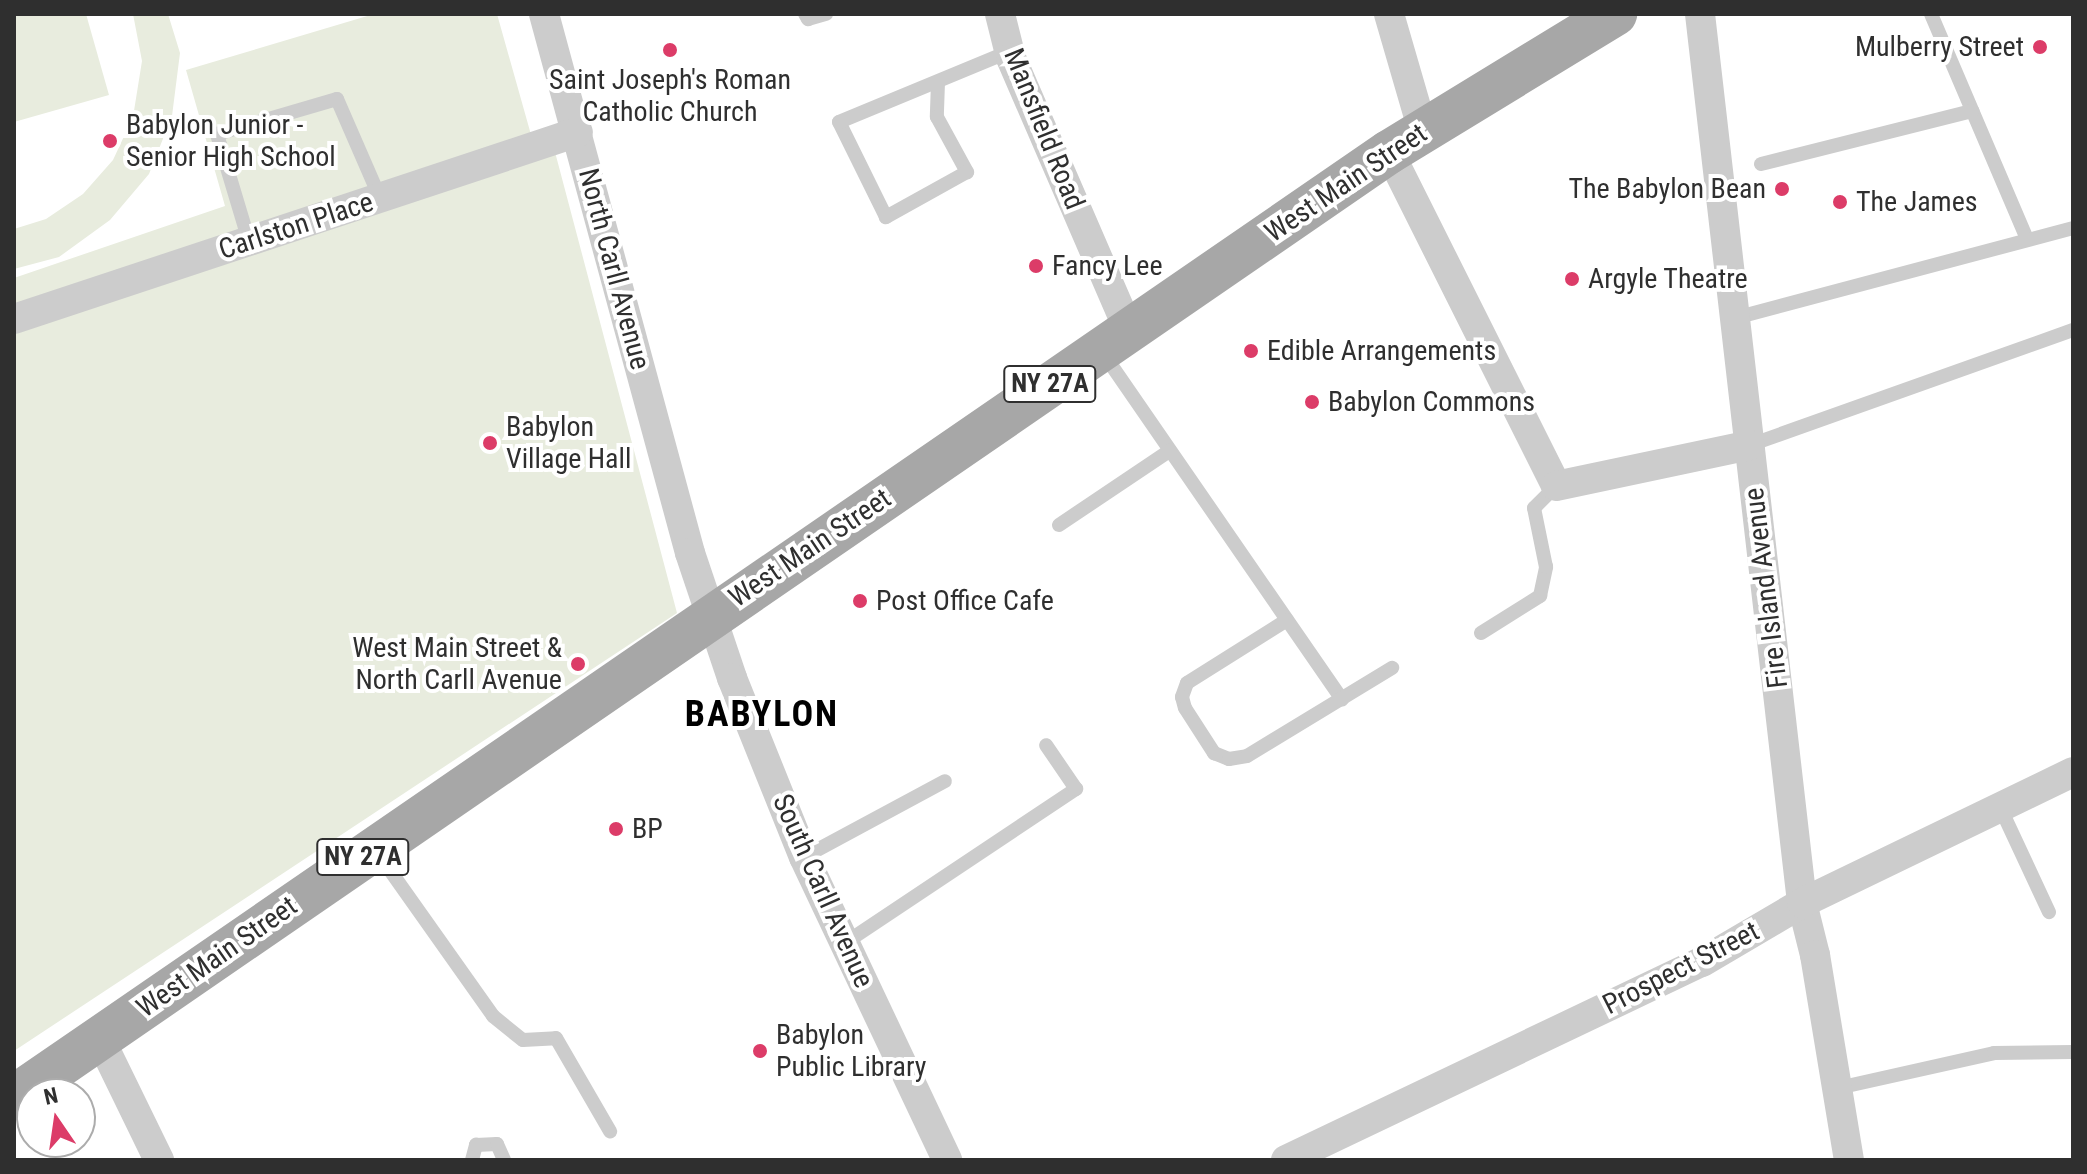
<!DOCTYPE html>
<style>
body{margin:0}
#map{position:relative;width:2087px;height:1174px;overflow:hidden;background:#fff;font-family:"Roboto Condensed",sans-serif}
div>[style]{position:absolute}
.green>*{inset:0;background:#e8ecde}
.lane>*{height:14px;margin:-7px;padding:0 7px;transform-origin:7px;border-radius:7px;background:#ccc}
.street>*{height:30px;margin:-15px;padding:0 15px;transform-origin:15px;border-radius:15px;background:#ccc}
.primary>*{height:44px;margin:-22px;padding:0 22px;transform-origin:22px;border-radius:22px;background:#a7a7a7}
.dots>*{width:22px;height:22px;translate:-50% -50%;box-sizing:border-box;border:4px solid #fff;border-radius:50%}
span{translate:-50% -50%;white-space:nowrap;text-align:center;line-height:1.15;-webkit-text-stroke:8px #fff;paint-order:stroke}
.shield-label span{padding:2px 6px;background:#fff;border:2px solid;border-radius:6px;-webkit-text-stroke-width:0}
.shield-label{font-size:26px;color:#2f2f2f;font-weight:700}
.poi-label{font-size:28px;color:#2f2f2f}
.right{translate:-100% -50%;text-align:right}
.left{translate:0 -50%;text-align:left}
.street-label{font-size:28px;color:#2f2f2f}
.district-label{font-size:36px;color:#000;font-weight:700;letter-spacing:2px}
.frame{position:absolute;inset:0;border:16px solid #2f2f2f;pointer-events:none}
.north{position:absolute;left:16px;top:1078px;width:80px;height:80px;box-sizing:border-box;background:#fff;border:2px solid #acacac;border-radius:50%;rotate:347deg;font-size:22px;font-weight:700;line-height:32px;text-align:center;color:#2f2f2f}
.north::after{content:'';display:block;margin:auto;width:28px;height:36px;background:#dc3c68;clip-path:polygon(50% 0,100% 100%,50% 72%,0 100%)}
</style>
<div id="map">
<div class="green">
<i style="clip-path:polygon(14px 14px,86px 14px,109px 95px,14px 122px)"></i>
<i style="clip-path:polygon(133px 14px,168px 14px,180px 53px,172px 116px,149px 174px,110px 220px,59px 257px,14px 269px,14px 229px,46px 219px,83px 194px,113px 160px,133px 117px,142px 61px)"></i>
<i style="clip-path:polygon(374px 14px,497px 14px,537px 156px,555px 152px,677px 613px,14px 1051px,14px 278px,225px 206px,186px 70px)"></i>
</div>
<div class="lane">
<i style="left:805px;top:14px;width:6px;rotate:59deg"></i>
<i style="left:808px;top:19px;width:19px;rotate:-16deg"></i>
<i style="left:1931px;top:14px;width:245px;rotate:66.9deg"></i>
<i style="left:938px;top:82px;width:35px;rotate:92deg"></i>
<i style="left:937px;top:117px;width:63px;rotate:61.4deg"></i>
<i style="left:967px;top:172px;width:93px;rotate:150.9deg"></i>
<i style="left:886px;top:217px;width:106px;rotate:-116.3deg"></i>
<i style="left:839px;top:122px;width:185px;rotate:-22.5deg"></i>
<i style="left:1761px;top:164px;width:218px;rotate:-14.1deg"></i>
<i style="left:249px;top:241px;width:112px;rotate:-106.7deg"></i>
<i style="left:217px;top:134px;width:125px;rotate:-16.3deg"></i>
<i style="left:337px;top:99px;width:108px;rotate:66.5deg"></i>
<i style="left:1735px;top:318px;width:350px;rotate:-14.9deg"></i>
<i style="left:1103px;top:353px;width:421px;rotate:55.4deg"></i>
<i style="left:1750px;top:445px;width:343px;rotate:-19.6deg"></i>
<i style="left:1059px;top:525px;width:133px;rotate:-33.9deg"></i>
<i style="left:1287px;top:620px;width:118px;rotate:147.8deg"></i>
<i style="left:1187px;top:683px;width:15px;rotate:110deg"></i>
<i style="left:1182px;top:697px;width:11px;rotate:75deg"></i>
<i style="left:1185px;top:708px;width:54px;rotate:57.2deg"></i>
<i style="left:1214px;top:753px;width:16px;rotate:22deg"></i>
<i style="left:1229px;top:759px;width:18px;rotate:-9deg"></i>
<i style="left:1247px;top:756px;width:170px;rotate:-31.3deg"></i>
<i style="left:1481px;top:633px;width:70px;rotate:-32.1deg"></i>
<i style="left:1540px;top:596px;width:30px;rotate:-78deg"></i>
<i style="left:1546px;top:567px;width:60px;rotate:-101.5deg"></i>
<i style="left:1534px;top:508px;width:31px;rotate:-45deg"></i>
<i style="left:2000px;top:807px;width:116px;rotate:65deg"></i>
<i style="left:377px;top:852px;width:201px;rotate:54.7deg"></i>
<i style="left:493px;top:1016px;width:38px;rotate:39deg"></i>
<i style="left:523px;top:1040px;width:33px;rotate:-3deg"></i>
<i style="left:556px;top:1038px;width:108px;rotate:59.9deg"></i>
<i style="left:804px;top:857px;width:160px;rotate:-28.3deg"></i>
<i style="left:845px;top:943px;width:278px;rotate:-33.7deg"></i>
<i style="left:1076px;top:789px;width:53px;rotate:-124.3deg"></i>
<i style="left:1838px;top:1088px;width:160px;rotate:-12.6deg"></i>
<i style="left:1994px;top:1053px;width:79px;rotate:-0.7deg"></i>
<i style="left:472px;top:1160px;width:16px;rotate:-75deg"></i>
<i style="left:476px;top:1145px;width:21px;rotate:-3deg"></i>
<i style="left:497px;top:1144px;width:17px;rotate:66deg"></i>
</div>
<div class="street">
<i style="left:544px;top:14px;width:558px;rotate:74.84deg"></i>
<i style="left:690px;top:553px;width:132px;rotate:71.4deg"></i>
<i style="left:732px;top:678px;width:193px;rotate:68.1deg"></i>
<i style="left:804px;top:857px;width:335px;rotate:64.7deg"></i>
<i style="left:1000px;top:14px;width:45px;rotate:76deg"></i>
<i style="left:1011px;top:58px;width:297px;rotate:66.6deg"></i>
<i style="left:1389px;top:14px;width:122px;rotate:73.8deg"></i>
<i style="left:1700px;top:14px;width:895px;rotate:83.45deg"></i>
<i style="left:1802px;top:903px;width:54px;rotate:76deg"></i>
<i style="left:1815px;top:955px;width:208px;rotate:80.6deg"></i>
<i style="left:1389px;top:152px;width:373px;rotate:63.4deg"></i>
<i style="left:1556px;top:486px;width:198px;rotate:-11.9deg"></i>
<i style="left:14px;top:319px;width:594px;rotate:-18.34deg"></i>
<i style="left:100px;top:1039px;width:135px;rotate:64deg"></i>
<i style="left:1286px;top:1160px;width:461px;rotate:-25.5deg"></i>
<i style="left:1702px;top:962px;width:116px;rotate:-30.5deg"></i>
<i style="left:1802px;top:903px;width:301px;rotate:-25.8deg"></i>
</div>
<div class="primary">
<i style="left:14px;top:1097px;width:1668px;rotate:-34.5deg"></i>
<i style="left:1389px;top:152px;width:265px;rotate:-31.4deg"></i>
</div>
<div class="dots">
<i style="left:2040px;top:47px;background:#dc3c68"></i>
<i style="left:670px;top:50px;background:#dc3c68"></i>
<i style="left:110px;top:141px;background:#dc3c68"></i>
<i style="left:1782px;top:189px;background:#dc3c68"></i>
<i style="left:1840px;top:202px;background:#dc3c68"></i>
<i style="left:1036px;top:266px;background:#dc3c68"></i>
<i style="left:1572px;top:279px;background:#dc3c68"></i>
<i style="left:1251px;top:351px;background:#dc3c68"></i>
<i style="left:1312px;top:402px;background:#dc3c68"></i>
<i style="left:490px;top:443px;background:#dc3c68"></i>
<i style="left:860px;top:601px;background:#dc3c68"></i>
<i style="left:578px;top:664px;background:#dc3c68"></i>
<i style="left:616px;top:829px;background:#dc3c68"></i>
<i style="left:760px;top:1051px;background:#dc3c68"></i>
</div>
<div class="shield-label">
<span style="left:1050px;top:384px">NY 27A</span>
<span style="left:363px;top:857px">NY 27A</span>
</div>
<div class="poi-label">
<span class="right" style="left:2024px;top:47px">Mulberry Street</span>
<span style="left:670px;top:96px">Saint Joseph's Roman<br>Catholic Church</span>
<span class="left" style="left:126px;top:141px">Babylon Junior -<br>Senior High School</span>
<span class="right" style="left:1766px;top:189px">The Babylon Bean</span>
<span class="left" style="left:1856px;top:202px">The James</span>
<span class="left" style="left:1052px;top:266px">Fancy Lee</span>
<span class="left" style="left:1588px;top:279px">Argyle Theatre</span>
<span class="left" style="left:1267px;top:351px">Edible Arrangements</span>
<span class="left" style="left:1328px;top:402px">Babylon Commons</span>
<span class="left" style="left:506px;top:443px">Babylon<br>Village Hall</span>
<span class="left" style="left:876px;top:601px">Post Office Cafe</span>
<span class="right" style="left:562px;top:664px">West Main Street &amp;<br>North Carll Avenue</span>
<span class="left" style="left:632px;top:829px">BP</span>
<span class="left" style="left:776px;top:1051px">Babylon<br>Public Library</span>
</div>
<div class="street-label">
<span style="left:1044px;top:129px;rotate:68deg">Mansfield Road</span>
<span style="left:1346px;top:183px;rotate:-34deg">West Main Street</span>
<span style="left:296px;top:226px;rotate:-18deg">Carlston Place</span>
<span style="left:614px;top:269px;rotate:75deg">North Carll Avenue</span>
<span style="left:810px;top:548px;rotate:-34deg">West Main Street</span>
<span style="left:1766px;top:588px;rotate:-97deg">Fire Island Avenue</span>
<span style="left:823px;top:891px;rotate:66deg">South Carll Avenue</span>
<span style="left:217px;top:957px;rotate:-35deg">West Main Street</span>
<span style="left:1681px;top:968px;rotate:-27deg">Prospect Street</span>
</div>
<div class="district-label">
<span style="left:762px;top:715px">BABYLON</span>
</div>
<div class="frame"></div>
<div class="north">N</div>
</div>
